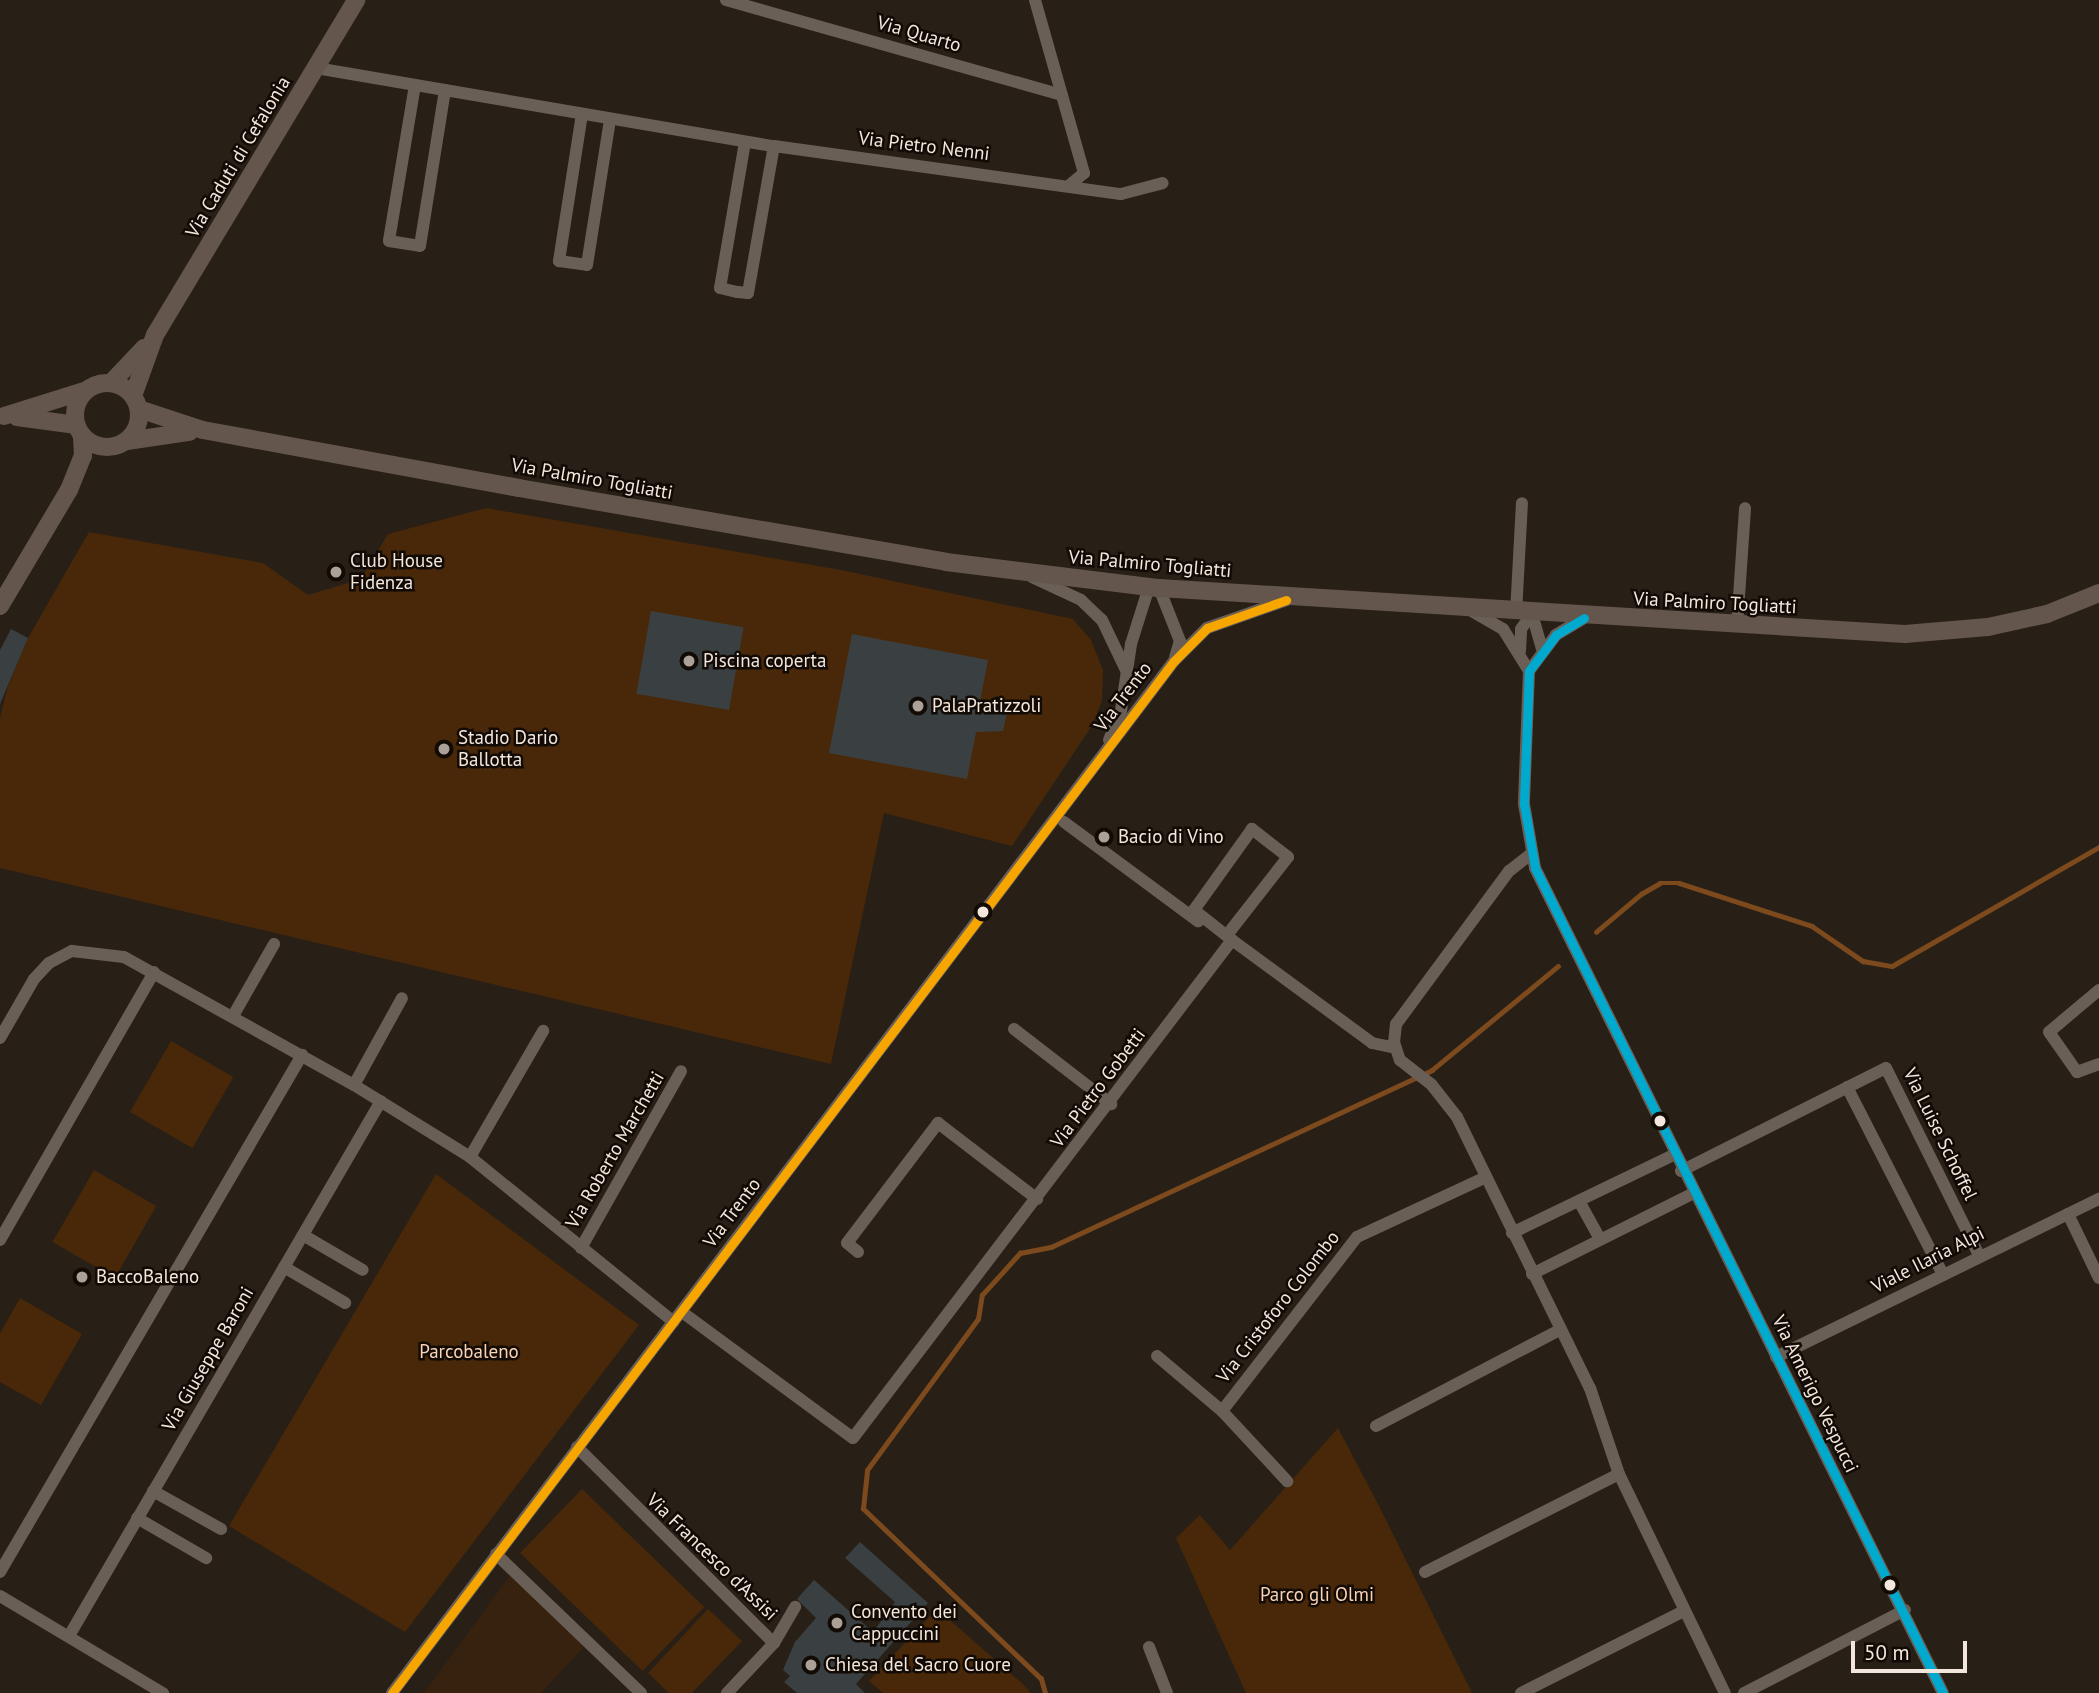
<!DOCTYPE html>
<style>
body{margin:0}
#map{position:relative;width:2099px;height:1693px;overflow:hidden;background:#281f17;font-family:"PT Sans",sans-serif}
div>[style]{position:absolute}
.built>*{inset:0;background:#37210f}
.green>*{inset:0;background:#482809;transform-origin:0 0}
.stream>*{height:4.5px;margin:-2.25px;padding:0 2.25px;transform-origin:2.25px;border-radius:2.25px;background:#7d4a1d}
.building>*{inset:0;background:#3a4041;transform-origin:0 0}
.street>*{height:12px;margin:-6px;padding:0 6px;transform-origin:6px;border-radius:6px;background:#695f56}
.secondary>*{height:18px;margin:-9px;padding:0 9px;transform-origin:9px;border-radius:9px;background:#64564d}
.secondary>.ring{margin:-9px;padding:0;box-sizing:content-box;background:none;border:18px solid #64564d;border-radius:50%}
.bus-1>*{height:9px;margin:-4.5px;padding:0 4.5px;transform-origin:4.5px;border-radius:4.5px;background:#00a9ce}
.bus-2>*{height:9px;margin:-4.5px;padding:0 4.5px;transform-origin:4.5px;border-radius:4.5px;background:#f7a600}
.dots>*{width:19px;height:19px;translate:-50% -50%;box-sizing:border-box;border:4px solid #120a05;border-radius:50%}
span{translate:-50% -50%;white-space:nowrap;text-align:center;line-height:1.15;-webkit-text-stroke:5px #120a05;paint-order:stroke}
.street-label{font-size:19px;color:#f3e7dd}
.poi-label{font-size:19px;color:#f3e7dd}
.left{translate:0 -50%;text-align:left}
.park-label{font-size:19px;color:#fad2b4}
.scale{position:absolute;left:1851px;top:1641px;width:116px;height:32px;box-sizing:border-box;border:4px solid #f3e7dd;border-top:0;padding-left:9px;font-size:21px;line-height:24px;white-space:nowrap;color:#f3e7dd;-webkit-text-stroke:5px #120a05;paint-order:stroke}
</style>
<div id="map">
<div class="built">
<i style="clip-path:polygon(511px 1574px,586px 1645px,541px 1693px,424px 1693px)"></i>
</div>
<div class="green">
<i style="clip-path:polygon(486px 508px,841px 570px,1073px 619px,1091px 640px,1103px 670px,1102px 701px,1091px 727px,1012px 846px,884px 813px,831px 1064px,0 868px,0 718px,8px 686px,28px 638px,89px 532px,263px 563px,308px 595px,361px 579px,388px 534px)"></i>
<i style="left:171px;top:1041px;width:72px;height:82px;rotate:30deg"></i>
<i style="left:94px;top:1170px;width:72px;height:83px;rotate:30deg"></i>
<i style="clip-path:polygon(436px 1174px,639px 1325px,405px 1632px,229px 1526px)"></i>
<i style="clip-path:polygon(20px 1298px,82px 1334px,41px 1405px,0 1382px,0 1333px)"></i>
<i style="clip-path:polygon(1338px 1428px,1378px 1504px,1472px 1693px,1246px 1693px,1176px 1538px,1200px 1515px,1230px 1550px)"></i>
<i style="left:582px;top:1489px;width:170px;height:89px;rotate:44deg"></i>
<i style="clip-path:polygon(708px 1609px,742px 1641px,692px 1693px,669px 1693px,648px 1673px)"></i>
<i style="clip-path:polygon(937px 1609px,1023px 1684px,1031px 1693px,883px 1693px,869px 1681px)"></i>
</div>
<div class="stream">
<i style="left:1596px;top:932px;width:59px;rotate:-40.2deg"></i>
<i style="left:1641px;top:894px;width:22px;rotate:-30deg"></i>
<i style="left:1660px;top:883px;width:19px"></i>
<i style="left:1679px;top:883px;width:140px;rotate:17.9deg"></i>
<i style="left:1812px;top:926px;width:62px;rotate:34.5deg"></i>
<i style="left:1863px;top:961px;width:29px;rotate:10deg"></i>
<i style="left:1892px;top:966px;width:239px;rotate:-29.9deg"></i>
<i style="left:1045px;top:1693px;width:15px;rotate:-106deg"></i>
<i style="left:1041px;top:1679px;width:246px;rotate:-136.3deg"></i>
<i style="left:863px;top:1509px;width:39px;rotate:-84deg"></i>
<i style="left:867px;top:1470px;width:187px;rotate:-53.7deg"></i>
<i style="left:978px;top:1319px;width:24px;rotate:-81deg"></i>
<i style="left:982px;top:1295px;width:57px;rotate:-47.9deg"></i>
<i style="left:1020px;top:1253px;width:32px;rotate:-11deg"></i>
<i style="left:1051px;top:1247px;width:420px;rotate:-24.9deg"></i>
<i style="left:1432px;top:1070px;width:163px;rotate:-39.5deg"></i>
</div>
<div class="building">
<i style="left:651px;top:611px;width:94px;height:84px;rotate:10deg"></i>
<i style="clip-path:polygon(11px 629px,28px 638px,0 704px,0 650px)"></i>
<i style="clip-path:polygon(852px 634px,988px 660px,980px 701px,1008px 708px,1003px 731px,976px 732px,967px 779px,829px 753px)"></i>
<i style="clip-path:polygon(860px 1542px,928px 1603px,856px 1684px,865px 1693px,797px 1693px,784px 1682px,790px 1676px,783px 1670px,795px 1642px,816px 1618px,797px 1599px,814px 1580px,873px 1632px,895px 1602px,845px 1558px)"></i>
</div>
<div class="street">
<i style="left:726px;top:0;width:349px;rotate:15.8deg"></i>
<i style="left:1035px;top:0;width:180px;rotate:74.2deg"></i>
<i style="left:1084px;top:173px;width:17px;rotate:140deg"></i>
<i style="left:316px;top:68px;width:465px;rotate:9.7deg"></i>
<i style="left:774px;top:146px;width:350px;rotate:7.9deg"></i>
<i style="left:1121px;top:194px;width:43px;rotate:-14.7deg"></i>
<i style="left:415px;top:85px;width:158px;rotate:99.5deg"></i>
<i style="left:389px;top:241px;width:31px;rotate:9deg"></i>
<i style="left:420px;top:246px;width:158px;rotate:-80.9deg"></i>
<i style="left:582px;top:114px;width:149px;rotate:98.9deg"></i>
<i style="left:559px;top:261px;width:28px;rotate:8deg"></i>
<i style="left:587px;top:265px;width:148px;rotate:-81deg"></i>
<i style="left:745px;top:142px;width:148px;rotate:99.7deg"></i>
<i style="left:720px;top:288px;width:18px;rotate:13deg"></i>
<i style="left:738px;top:292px;width:10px;rotate:6deg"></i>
<i style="left:748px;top:293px;width:149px;rotate:-80deg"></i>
<i style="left:1032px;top:577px;width:54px;rotate:25.1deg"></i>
<i style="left:1081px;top:600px;width:29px;rotate:44deg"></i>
<i style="left:1102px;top:620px;width:55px;rotate:64.4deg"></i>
<i style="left:1159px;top:588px;width:57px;rotate:68.4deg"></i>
<i style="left:1180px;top:641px;width:17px;rotate:107deg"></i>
<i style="left:1470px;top:610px;width:38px;rotate:30deg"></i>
<i style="left:1503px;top:629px;width:49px;rotate:58.2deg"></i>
<i style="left:1516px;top:613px;width:110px;rotate:-86.9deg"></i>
<i style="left:1584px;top:618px;width:33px;rotate:149deg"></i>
<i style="left:1556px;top:635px;width:45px;rotate:126.9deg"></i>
<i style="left:1529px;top:671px;width:133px;rotate:92.2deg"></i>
<i style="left:1524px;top:804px;width:65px;rotate:80.2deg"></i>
<i style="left:1535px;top:868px;width:920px;rotate:63.69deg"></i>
<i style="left:1737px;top:626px;width:118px;rotate:-86.1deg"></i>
<i style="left:1520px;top:651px;width:22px;rotate:-87deg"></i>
<i style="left:1521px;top:629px;width:19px;rotate:-54deg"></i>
<i style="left:1532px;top:614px;width:36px;rotate:74deg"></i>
<i style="left:1109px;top:740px;width:31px;rotate:-68deg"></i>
<i style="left:1121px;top:711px;width:68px;rotate:-81.5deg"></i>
<i style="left:1131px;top:644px;width:60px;rotate:-72.5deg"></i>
<i style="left:1064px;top:822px;width:167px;rotate:36.5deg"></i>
<i style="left:1531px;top:854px;width:28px;rotate:142deg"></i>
<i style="left:1509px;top:871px;width:190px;rotate:126.4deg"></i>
<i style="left:1396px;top:1024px;width:18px;rotate:96deg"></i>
<i style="left:1394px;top:1042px;width:19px;rotate:72deg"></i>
<i style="left:1400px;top:1060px;width:39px;rotate:38deg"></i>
<i style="left:1431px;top:1084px;width:42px;rotate:51.8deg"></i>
<i style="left:1457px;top:1117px;width:302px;rotate:63.9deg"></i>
<i style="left:1590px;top:1388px;width:91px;rotate:71.4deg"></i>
<i style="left:1619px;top:1474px;width:243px;rotate:64.2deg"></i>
<i style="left:1227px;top:935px;width:99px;rotate:-52deg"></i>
<i style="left:1288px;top:857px;width:46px;rotate:-142.1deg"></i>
<i style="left:1252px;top:829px;width:100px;rotate:125.6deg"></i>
<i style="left:1194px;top:910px;width:48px;rotate:38.3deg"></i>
<i style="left:2099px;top:990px;width:65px;rotate:140deg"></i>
<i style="left:2049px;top:1032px;width:49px;rotate:55deg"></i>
<i style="left:2077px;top:1072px;width:23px;rotate:-20deg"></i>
<i style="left:233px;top:1016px;width:83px;rotate:-60.3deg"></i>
<i style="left:1014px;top:1029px;width:123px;rotate:37.7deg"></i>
<i style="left:0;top:1038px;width:68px;rotate:-60deg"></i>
<i style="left:34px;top:979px;width:22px;rotate:-47deg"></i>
<i style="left:49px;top:963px;width:26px;rotate:-28deg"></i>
<i style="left:72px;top:951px;width:52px;rotate:6.6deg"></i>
<i style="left:124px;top:957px;width:263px;rotate:29.1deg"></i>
<i style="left:354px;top:1085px;width:137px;rotate:31.8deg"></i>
<i style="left:470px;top:1157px;width:262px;rotate:39deg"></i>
<i style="left:354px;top:1085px;width:99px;rotate:-61.1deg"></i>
<i style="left:1847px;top:1087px;width:211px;rotate:62.9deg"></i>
<i style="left:470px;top:1157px;width:146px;rotate:-59.9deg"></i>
<i style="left:1681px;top:1171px;width:229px;rotate:-26.7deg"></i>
<i style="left:1886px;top:1068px;width:209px;rotate:63.6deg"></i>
<i style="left:1579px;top:1201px;width:43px;rotate:61.1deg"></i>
<i style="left:2068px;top:1214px;width:71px;rotate:64.2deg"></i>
<i style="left:1512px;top:1233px;width:179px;rotate:-25.8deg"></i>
<i style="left:303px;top:1235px;width:69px;rotate:30.3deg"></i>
<i style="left:0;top:1240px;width:309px;rotate:-60.1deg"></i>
<i style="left:581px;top:1248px;width:203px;rotate:-60.5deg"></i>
<i style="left:858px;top:1252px;width:14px;rotate:-141deg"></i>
<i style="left:847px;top:1243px;width:151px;rotate:-52.8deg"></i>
<i style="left:938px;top:1123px;width:125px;rotate:37.5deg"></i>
<i style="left:284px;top:1267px;width:71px;rotate:30.5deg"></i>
<i style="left:1532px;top:1274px;width:179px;rotate:-26.6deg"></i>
<i style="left:682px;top:1312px;width:212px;rotate:36.4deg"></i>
<i style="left:853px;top:1438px;width:626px;rotate:-52.73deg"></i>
<i style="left:1232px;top:940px;width:174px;rotate:36.3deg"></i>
<i style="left:1372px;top:1043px;width:24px;rotate:12deg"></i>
<i style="left:1157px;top:1356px;width:85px;rotate:40.2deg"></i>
<i style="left:1222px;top:1411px;width:96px;rotate:47.1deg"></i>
<i style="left:1776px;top:1357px;width:360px;rotate:-26.1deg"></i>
<i style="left:1222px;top:1411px;width:220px;rotate:-52.2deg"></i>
<i style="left:1357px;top:1237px;width:140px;rotate:-24.9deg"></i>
<i style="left:1376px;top:1426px;width:205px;rotate:-27.6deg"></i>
<i style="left:577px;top:1447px;width:278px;rotate:44.9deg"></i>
<i style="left:774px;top:1643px;width:69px;rotate:133.2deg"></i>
<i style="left:153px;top:1491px;width:78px;rotate:29.2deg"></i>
<i style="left:137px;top:1518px;width:80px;rotate:30.1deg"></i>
<i style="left:496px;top:1554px;width:201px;rotate:43.8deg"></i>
<i style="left:0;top:1572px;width:599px;rotate:-59.71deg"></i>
<i style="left:1425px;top:1572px;width:217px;rotate:-26.8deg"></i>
<i style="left:0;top:1596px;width:190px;rotate:30.8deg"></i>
<i style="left:69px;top:1636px;width:619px;rotate:-59.75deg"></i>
<i style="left:774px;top:1643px;width:42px;rotate:-59.7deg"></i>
<i style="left:1149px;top:1647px;width:49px;rotate:68.6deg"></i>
<i style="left:392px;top:1693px;width:1295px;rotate:-52.85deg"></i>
<i style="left:1174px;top:661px;width:47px;rotate:-45deg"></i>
<i style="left:1207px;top:628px;width:85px;rotate:-19.3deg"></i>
<i style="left:1521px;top:1693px;width:182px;rotate:-26.7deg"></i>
<i style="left:1744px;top:1693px;width:181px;rotate:-27.3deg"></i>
</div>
<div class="secondary">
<i style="left:111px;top:383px;width:48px;rotate:-46.7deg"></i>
<i class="ring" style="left:75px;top:383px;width:46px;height:46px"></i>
<i style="left:133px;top:396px;width:65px;rotate:-70.2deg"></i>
<i style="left:155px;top:335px;width:391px;rotate:-59deg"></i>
<i style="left:139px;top:409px;width:67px;rotate:18.2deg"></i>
<i style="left:203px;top:430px;width:321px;rotate:10.4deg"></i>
<i style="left:519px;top:488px;width:433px;rotate:9.8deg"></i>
<i style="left:946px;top:562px;width:215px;rotate:7deg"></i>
<i style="left:1159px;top:588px;width:747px;rotate:3.53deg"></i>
<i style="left:1905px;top:634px;width:83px;rotate:-4.8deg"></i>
<i style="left:1988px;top:627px;width:60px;rotate:-12.4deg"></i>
<i style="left:2047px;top:614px;width:56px;rotate:-22deg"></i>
<i style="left:4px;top:416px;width:87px;rotate:-17.4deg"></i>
<i style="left:17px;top:417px;width:60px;rotate:7.7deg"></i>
<i style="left:127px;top:441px;width:63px;rotate:-8.3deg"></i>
<i style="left:0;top:606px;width:135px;rotate:-59.3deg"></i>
<i style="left:69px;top:490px;width:37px;rotate:-68deg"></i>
<i style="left:83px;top:456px;width:21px;rotate:-93deg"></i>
</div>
<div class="bus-1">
<i style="left:1584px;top:618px;width:33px;rotate:149deg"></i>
<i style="left:1556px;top:635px;width:45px;rotate:126.9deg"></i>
<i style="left:1529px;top:671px;width:133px;rotate:92.2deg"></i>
<i style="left:1524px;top:804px;width:65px;rotate:80.2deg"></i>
<i style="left:1535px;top:868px;width:920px;rotate:63.69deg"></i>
</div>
<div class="bus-2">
<i style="left:392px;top:1693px;width:1295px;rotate:-52.85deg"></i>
<i style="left:1174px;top:661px;width:47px;rotate:-45deg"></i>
<i style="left:1207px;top:628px;width:84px;rotate:-19.5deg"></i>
</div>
<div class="dots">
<i style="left:336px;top:572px;background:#aca198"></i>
<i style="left:689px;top:661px;background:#aca198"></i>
<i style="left:918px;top:706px;background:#aca198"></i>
<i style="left:444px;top:749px;background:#aca198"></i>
<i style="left:1104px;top:837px;background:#aca198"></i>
<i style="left:983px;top:912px;background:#f3e7dd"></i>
<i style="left:1660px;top:1121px;background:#f3e7dd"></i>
<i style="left:82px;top:1277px;background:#aca198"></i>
<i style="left:1890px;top:1585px;background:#f3e7dd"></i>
<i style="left:837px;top:1623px;background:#aca198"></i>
<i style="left:811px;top:1665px;background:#aca198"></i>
</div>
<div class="street-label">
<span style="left:919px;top:34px;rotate:16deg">Via Quarto</span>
<span style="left:924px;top:146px;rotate:7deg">Via Pietro Nenni</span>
<span style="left:238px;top:157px;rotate:-59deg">Via Caduti di Cefalonia</span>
<span style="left:592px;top:479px;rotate:10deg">Via Palmiro Togliatti</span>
<span style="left:1150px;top:564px;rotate:5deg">Via Palmiro Togliatti</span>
<span style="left:1715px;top:603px;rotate:3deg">Via Palmiro Togliatti</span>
<span style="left:1123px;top:697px;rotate:-53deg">Via Trento</span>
<span style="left:1098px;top:1088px;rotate:-53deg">Via Pietro Gobetti</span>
<span style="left:1940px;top:1134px;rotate:64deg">Via Luise Schoffel</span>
<span style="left:615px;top:1150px;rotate:-60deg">Via Roberto Marchetti</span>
<span style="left:732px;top:1213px;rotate:-53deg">Via Trento</span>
<span style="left:1928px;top:1260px;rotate:-27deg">Viale Ilaria Alpi</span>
<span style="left:1278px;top:1307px;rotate:-52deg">Via Cristoforo Colombo</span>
<span style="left:208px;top:1359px;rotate:-60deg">Via Giuseppe Baroni</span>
<span style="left:1815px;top:1394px;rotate:64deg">Via Amerigo Vespucci</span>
<span style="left:712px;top:1557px;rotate:44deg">Via Francesco d'Assisi</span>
</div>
<div class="poi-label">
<span class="left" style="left:350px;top:572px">Club House<br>Fidenza</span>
<span class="left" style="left:703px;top:661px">Piscina coperta</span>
<span class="left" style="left:932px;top:706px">PalaPratizzoli</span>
<span class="left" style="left:458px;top:749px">Stadio Dario<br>Ballotta</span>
<span class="left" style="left:1118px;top:837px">Bacio di Vino</span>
<span class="left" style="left:96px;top:1277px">BaccoBaleno</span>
<span class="left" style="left:851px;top:1623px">Convento dei<br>Cappuccini</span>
<span class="left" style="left:825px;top:1665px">Chiesa del Sacro Cuore</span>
</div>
<div class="park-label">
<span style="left:469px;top:1352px">Parcobaleno</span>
<span style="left:1317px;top:1595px">Parco gli Olmi</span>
</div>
<div class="scale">50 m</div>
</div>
